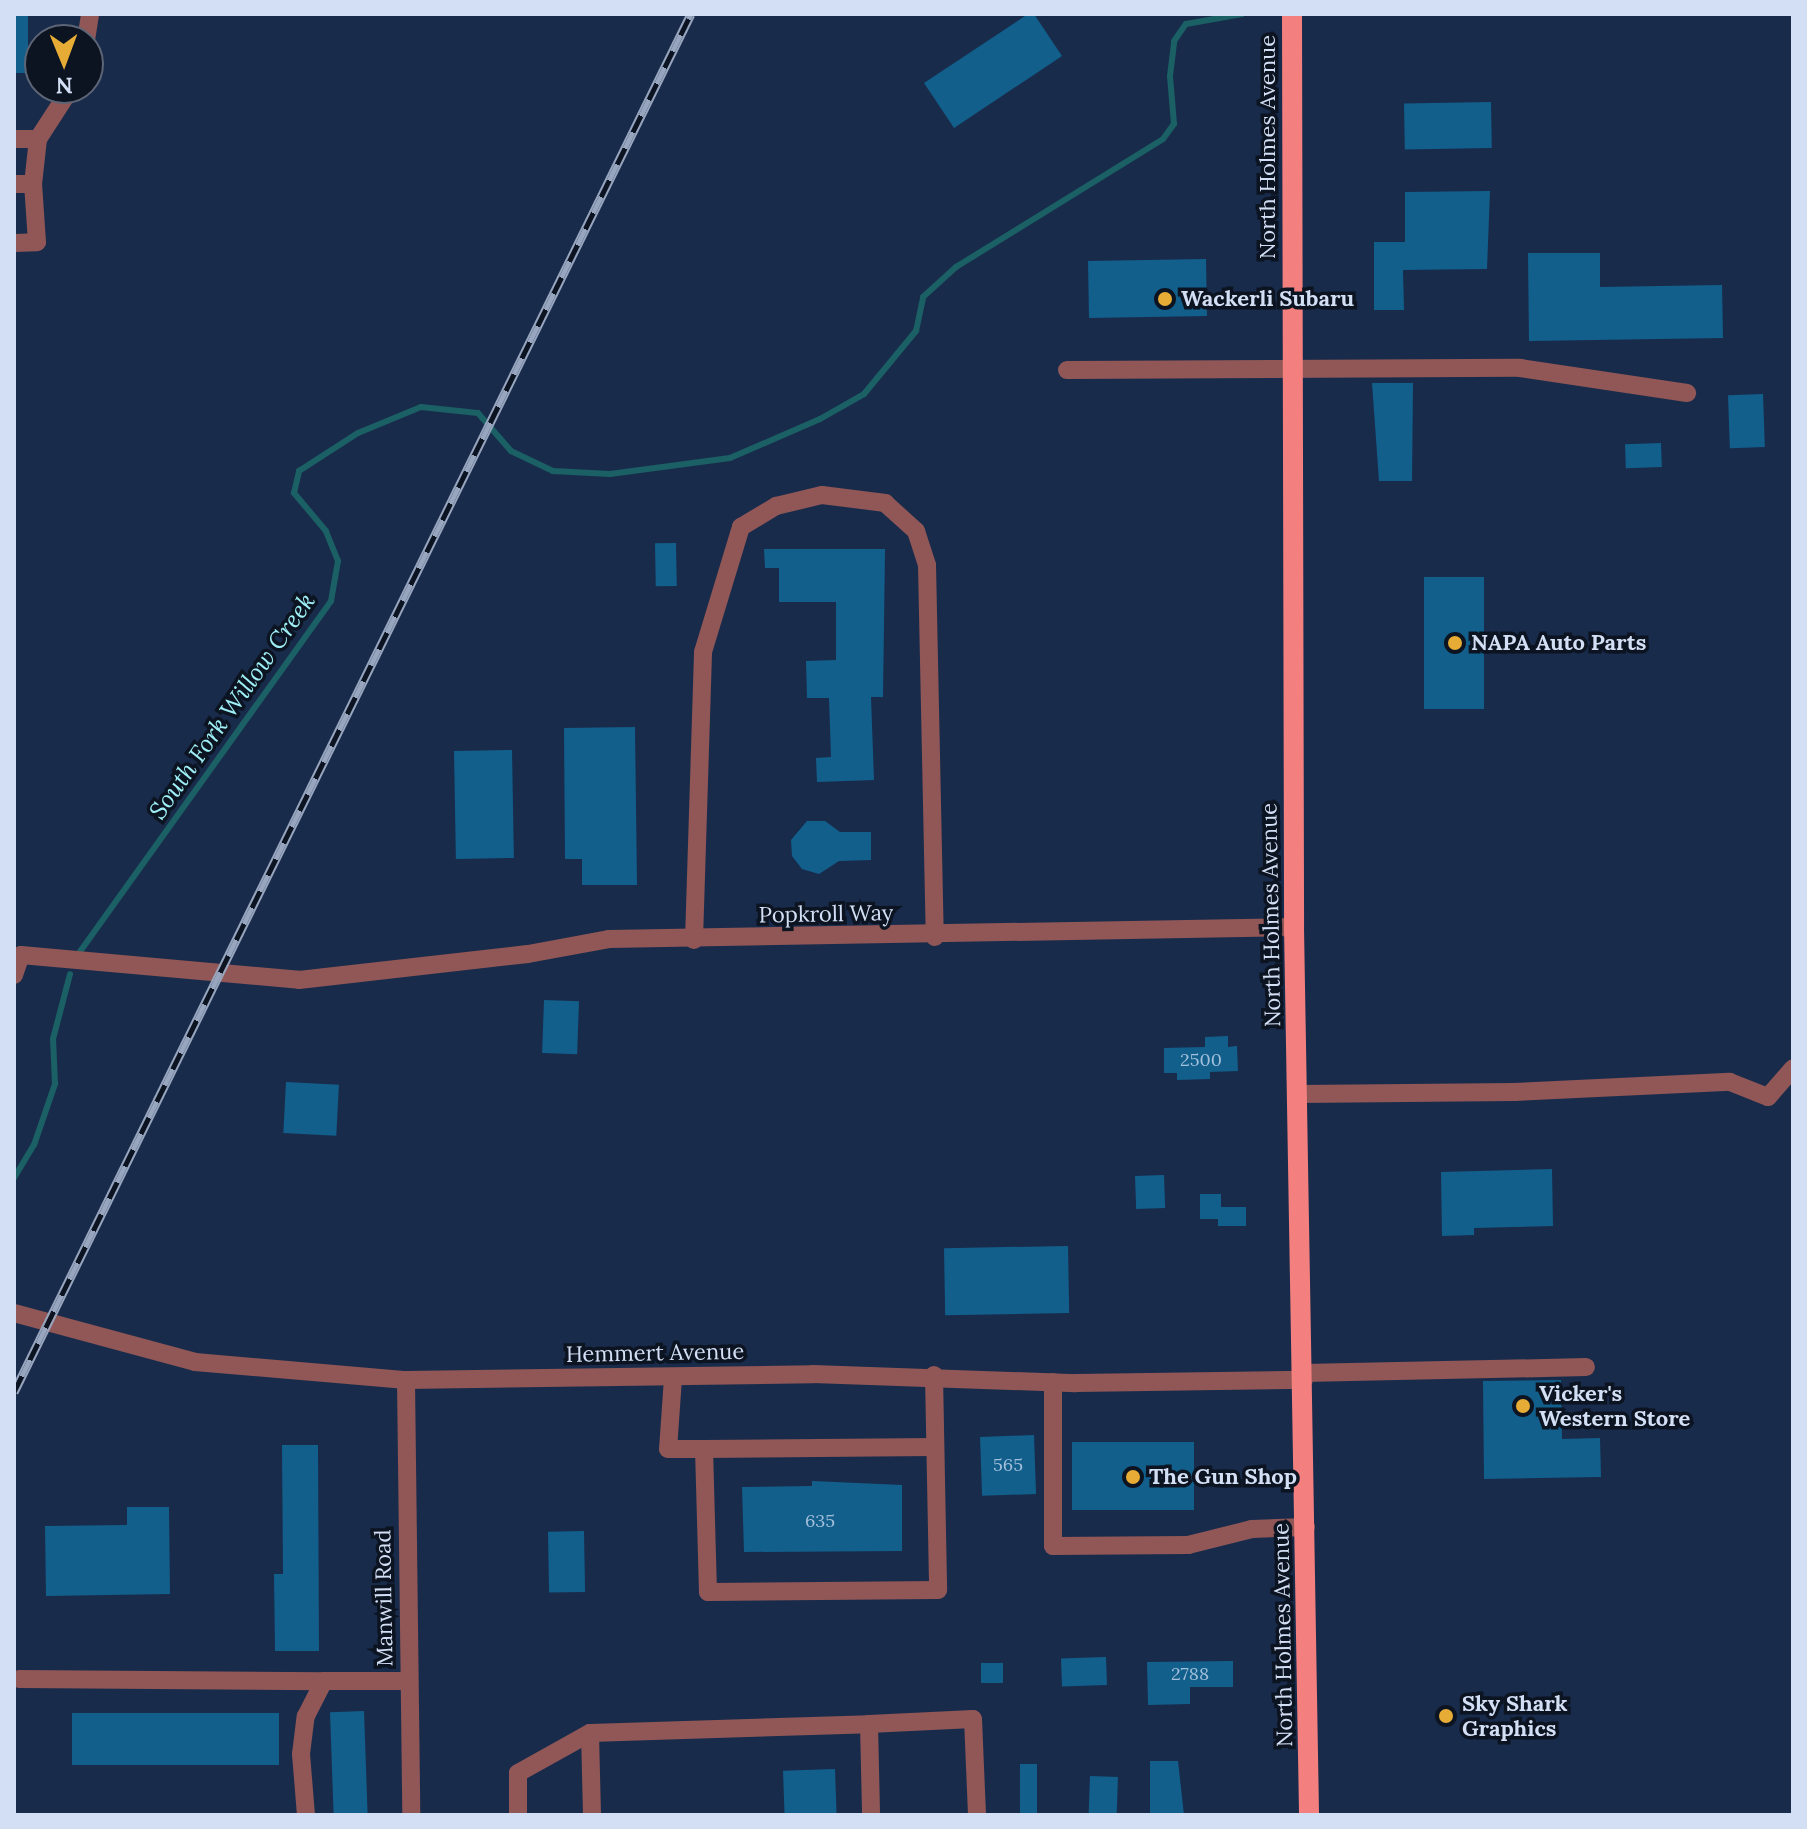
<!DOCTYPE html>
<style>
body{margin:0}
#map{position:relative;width:1807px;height:1829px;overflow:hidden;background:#192b4b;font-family:Lora,serif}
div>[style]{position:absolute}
.stream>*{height:6px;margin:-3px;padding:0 3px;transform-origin:3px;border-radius:3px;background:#1a6065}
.building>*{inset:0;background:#125f8c;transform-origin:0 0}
.minor>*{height:18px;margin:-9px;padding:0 9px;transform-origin:9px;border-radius:9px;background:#905756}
.major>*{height:20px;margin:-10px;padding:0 10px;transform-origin:10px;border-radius:10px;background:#f37f7f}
.rail>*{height:9px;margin-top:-4.5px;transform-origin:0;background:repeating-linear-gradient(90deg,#0c1422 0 18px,#97a5be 0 36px);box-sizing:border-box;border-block:2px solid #97a5be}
.dots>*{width:22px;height:22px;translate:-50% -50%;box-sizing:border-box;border:4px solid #0c1422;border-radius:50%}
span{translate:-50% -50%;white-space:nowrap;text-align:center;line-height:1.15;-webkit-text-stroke:7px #0c1422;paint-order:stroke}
.number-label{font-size:18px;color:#a3bfda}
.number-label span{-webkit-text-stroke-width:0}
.street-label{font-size:22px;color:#d3dff4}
.poi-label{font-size:22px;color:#d3dff4;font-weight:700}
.left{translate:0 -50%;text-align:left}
.water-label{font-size:24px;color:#9ff0f6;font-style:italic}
.frame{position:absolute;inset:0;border:16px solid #d3dff4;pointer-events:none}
.north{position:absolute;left:24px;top:24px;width:80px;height:80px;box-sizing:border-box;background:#0c1422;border:2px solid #5c6576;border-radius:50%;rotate:179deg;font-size:22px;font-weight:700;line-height:32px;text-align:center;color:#d3dff4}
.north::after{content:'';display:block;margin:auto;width:28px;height:36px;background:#e6ac36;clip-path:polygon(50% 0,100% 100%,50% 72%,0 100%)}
</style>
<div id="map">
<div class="stream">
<i style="left:79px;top:953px;width:433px;rotate:-54.4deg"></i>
<i style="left:331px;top:601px;width:41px;rotate:-80.1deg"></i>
<i style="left:338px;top:561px;width:32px;rotate:-112deg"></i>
<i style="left:326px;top:531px;width:50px;rotate:-130.1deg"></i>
<i style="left:294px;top:493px;width:23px;rotate:-77deg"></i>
<i style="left:299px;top:471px;width:70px;rotate:-32.8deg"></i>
<i style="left:358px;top:433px;width:68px;rotate:-22.4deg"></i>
<i style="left:421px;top:407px;width:57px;rotate:6deg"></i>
<i style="left:478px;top:413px;width:50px;rotate:49deg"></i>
<i style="left:511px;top:451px;width:47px;rotate:25.5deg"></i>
<i style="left:553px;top:471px;width:57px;rotate:3deg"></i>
<i style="left:610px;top:474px;width:121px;rotate:-7.6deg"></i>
<i style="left:730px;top:458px;width:98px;rotate:-23.4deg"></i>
<i style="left:820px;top:419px;width:51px;rotate:-29.6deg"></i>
<i style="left:864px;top:394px;width:82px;rotate:-50.5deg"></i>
<i style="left:916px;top:331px;width:35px;rotate:-78deg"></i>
<i style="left:923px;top:297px;width:45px;rotate:-42.3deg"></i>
<i style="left:956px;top:267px;width:243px;rotate:-31.7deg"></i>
<i style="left:1163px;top:139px;width:19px;rotate:-54deg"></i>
<i style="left:1174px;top:124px;width:48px;rotate:-94.8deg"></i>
<i style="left:1170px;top:76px;width:35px;rotate:-83deg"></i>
<i style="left:1174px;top:41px;width:21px;rotate:-55deg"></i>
<i style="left:1186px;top:24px;width:57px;rotate:-10.1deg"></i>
<i style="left:14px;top:1178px;width:39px;rotate:-59deg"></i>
<i style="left:34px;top:1145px;width:65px;rotate:-71deg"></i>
<i style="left:55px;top:1084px;width:45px;rotate:-92.5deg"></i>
<i style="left:53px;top:1039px;width:67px;rotate:-75.3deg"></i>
</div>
<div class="building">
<i style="left:14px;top:14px;width:14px;height:59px"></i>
<i style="clip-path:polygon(1028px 14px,1034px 14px,1062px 56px,954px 128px,924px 83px)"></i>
<i style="left:1491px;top:102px;width:46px;height:87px;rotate:89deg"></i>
<i style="clip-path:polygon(1490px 191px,1487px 269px,1403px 270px,1404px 310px,1374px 310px,1374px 242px,1405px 242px,1405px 192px)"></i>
<i style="clip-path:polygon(1528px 253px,1600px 253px,1600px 287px,1722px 285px,1723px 338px,1529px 341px)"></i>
<i style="left:1206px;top:259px;width:57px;height:118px;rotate:89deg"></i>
<i style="clip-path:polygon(1372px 383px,1413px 383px,1412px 481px,1379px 481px)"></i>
<i style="left:1763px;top:394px;width:53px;height:35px;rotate:88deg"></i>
<i style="left:1661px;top:443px;width:24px;height:36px;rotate:88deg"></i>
<i style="left:676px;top:543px;width:43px;height:21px;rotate:89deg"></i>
<i style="clip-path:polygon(764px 549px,885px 549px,883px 697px,871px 697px,874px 780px,817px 782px,816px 758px,831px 757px,829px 698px,807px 698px,806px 661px,836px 660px,836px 602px,779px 602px,779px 568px,765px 568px)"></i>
<i style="left:1424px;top:577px;width:60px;height:132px"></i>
<i style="clip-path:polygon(635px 727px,637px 885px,582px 885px,582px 859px,565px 859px,564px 728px)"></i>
<i style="left:512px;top:750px;width:108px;height:58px;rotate:89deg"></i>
<i style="clip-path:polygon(807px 821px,825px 821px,840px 832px,871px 832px,871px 860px,839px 861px,819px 874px,802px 869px,792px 856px,791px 840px)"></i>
<i style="left:544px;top:1000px;width:35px;height:53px;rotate:2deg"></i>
<i style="clip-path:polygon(1228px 1036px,1228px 1047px,1237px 1046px,1238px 1071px,1210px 1072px,1210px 1079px,1177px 1080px,1177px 1073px,1164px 1073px,1164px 1048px,1205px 1047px,1205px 1037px)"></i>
<i style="left:286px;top:1082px;width:53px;height:51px;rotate:3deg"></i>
<i style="clip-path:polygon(1552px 1169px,1553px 1226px,1474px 1228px,1474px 1235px,1442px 1236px,1441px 1172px)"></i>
<i style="left:1164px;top:1175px;width:33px;height:29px;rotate:88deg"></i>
<i style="clip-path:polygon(1200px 1194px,1221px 1194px,1221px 1207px,1246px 1207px,1246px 1226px,1218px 1226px,1218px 1219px,1200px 1219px)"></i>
<i style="left:1068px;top:1246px;width:67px;height:124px;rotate:89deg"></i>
<i style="clip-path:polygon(1561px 1380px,1562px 1439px,1600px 1438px,1601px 1477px,1484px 1479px,1483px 1381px)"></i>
<i style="left:1034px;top:1435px;width:59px;height:54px;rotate:88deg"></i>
<i style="left:1194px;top:1442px;width:68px;height:122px;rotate:90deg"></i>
<i style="clip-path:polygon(282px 1445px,318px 1445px,319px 1651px,275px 1651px,274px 1574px,283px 1574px)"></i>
<i style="clip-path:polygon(812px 1481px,902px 1485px,902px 1551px,744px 1552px,742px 1487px,812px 1486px)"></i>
<i style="clip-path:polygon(127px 1507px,169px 1507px,170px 1594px,46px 1596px,45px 1526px,127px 1525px)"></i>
<i style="left:584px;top:1531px;width:61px;height:36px;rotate:89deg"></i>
<i style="left:1106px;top:1657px;width:28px;height:45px;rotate:88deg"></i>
<i style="clip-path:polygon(1233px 1661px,1233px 1687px,1190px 1687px,1190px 1704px,1148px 1705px,1147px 1662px)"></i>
<i style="left:981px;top:1663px;width:22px;height:20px"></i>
<i style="left:364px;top:1711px;width:104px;height:34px;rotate:88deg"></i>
<i style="left:279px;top:1713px;width:52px;height:207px;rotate:90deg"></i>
<i style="clip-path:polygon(1150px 1761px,1178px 1761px,1184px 1815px,1150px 1815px)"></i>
<i style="left:1020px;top:1764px;width:17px;height:51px"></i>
<i style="left:835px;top:1769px;width:46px;height:52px;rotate:88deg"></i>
<i style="left:1090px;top:1776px;width:28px;height:39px;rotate:2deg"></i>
</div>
<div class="minor">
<i style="left:86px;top:40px;width:26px;rotate:-81deg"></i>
<i style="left:14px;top:139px;width:24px"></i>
<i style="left:38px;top:139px;width:45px;rotate:96.3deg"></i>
<i style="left:33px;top:184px;width:19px;rotate:180deg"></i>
<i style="left:38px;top:139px;width:61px;rotate:-57.1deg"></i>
<i style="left:14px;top:243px;width:23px;rotate:-2deg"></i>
<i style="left:37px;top:242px;width:58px;rotate:-93.9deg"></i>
<i style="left:1067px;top:370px;width:453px;rotate:-0.3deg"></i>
<i style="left:1520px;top:368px;width:169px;rotate:8.5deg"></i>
<i style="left:694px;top:940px;width:288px;rotate:-88.2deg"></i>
<i style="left:703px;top:652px;width:131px;rotate:-73.1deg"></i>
<i style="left:741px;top:527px;width:41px;rotate:-31deg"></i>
<i style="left:776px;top:506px;width:47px;rotate:-13.4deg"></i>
<i style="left:822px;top:495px;width:64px;rotate:7.2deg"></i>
<i style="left:885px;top:503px;width:42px;rotate:42.1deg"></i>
<i style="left:916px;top:531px;width:36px;rotate:72deg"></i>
<i style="left:927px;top:565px;width:372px;rotate:88.8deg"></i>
<i style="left:14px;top:975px;width:21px;rotate:-71deg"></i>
<i style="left:21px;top:955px;width:279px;rotate:5.1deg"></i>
<i style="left:299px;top:980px;width:230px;rotate:-6.5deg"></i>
<i style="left:528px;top:954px;width:82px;rotate:-10.5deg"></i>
<i style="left:609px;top:939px;width:685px;rotate:-1deg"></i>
<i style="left:1298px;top:1094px;width:216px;rotate:-0.5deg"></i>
<i style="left:1514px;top:1092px;width:216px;rotate:-2.7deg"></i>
<i style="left:1730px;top:1082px;width:41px;rotate:21.5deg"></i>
<i style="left:1768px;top:1097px;width:38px;rotate:-49deg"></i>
<i style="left:14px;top:1313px;width:188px;rotate:15.1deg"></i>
<i style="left:195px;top:1362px;width:212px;rotate:4.9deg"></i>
<i style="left:406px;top:1380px;width:407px;rotate:-0.8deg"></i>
<i style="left:813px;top:1374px;width:263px;rotate:2deg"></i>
<i style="left:1076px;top:1383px;width:228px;rotate:-0.8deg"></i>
<i style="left:1304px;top:1373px;width:282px;rotate:-1.2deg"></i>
<i style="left:934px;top:1375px;width:215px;rotate:88.9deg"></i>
<i style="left:938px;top:1590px;width:230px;rotate:179.5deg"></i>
<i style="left:708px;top:1592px;width:143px;rotate:-91.6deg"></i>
<i style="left:704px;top:1449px;width:230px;rotate:-0.5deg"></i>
<i style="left:673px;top:1378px;width:71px;rotate:94deg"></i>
<i style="left:668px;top:1449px;width:36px"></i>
<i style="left:406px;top:1380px;width:435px;rotate:89.3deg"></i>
<i style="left:1053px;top:1382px;width:164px;rotate:90deg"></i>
<i style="left:1053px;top:1546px;width:135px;rotate:-0.4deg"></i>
<i style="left:1188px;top:1545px;width:66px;rotate:-14deg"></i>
<i style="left:1252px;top:1529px;width:54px;rotate:-2.1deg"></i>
<i style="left:19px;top:1679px;width:305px;rotate:0.4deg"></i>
<i style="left:869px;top:1724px;width:104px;rotate:-2.8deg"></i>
<i style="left:973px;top:1719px;width:96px;rotate:87.6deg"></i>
<i style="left:306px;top:1815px;width:61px;rotate:-94.7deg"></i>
<i style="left:301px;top:1754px;width:38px;rotate:-83deg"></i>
<i style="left:306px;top:1716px;width:39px;rotate:-63deg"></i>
<i style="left:324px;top:1681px;width:85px"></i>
<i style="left:518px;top:1815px;width:42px;rotate:-90deg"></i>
<i style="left:518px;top:1773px;width:82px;rotate:-29.1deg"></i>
<i style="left:592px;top:1815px;width:82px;rotate:-91.4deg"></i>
<i style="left:590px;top:1733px;width:279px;rotate:-1.8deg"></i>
<i style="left:869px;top:1724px;width:91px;rotate:88.7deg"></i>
</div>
<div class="major">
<i style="left:1292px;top:14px;width:913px;rotate:89.87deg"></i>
<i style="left:1294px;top:927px;width:888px;rotate:89.03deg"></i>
</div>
<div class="rail">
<i style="left:14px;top:1392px;width:1535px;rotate:-63.84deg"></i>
</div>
<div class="dots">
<i style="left:1165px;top:299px;background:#e6ac36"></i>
<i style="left:1455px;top:643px;background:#e6ac36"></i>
<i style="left:1523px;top:1406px;background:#e6ac36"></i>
<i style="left:1133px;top:1477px;background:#e6ac36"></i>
<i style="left:1446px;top:1716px;background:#e6ac36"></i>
</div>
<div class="number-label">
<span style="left:1201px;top:1060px">2500</span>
<span style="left:1008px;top:1465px">565</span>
<span style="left:820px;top:1521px">635</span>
<span style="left:1190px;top:1674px">2788</span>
</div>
<div class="street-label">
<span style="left:1268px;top:147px;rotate:-90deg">North Holmes Avenue</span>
<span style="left:826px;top:914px;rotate:-1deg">Popkroll Way</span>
<span style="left:1271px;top:915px;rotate:-91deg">North Holmes Avenue</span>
<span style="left:655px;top:1353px;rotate:-1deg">Hemmert Avenue</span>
<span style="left:384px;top:1598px;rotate:-91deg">Manwill Road</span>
<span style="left:1283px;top:1635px;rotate:-91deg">North Holmes Avenue</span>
</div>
<div class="poi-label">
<span class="left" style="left:1181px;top:299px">Wackerli Subaru</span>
<span class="left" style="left:1471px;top:643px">NAPA Auto Parts</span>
<span class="left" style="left:1539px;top:1406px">Vicker's<br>Western Store</span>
<span class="left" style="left:1149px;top:1477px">The Gun Shop</span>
<span class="left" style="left:1462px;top:1716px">Sky Shark<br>Graphics</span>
</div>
<div class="water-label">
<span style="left:232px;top:706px;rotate:-55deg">South Fork Willow Creek</span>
</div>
<div class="frame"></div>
<div class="north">N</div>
</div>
